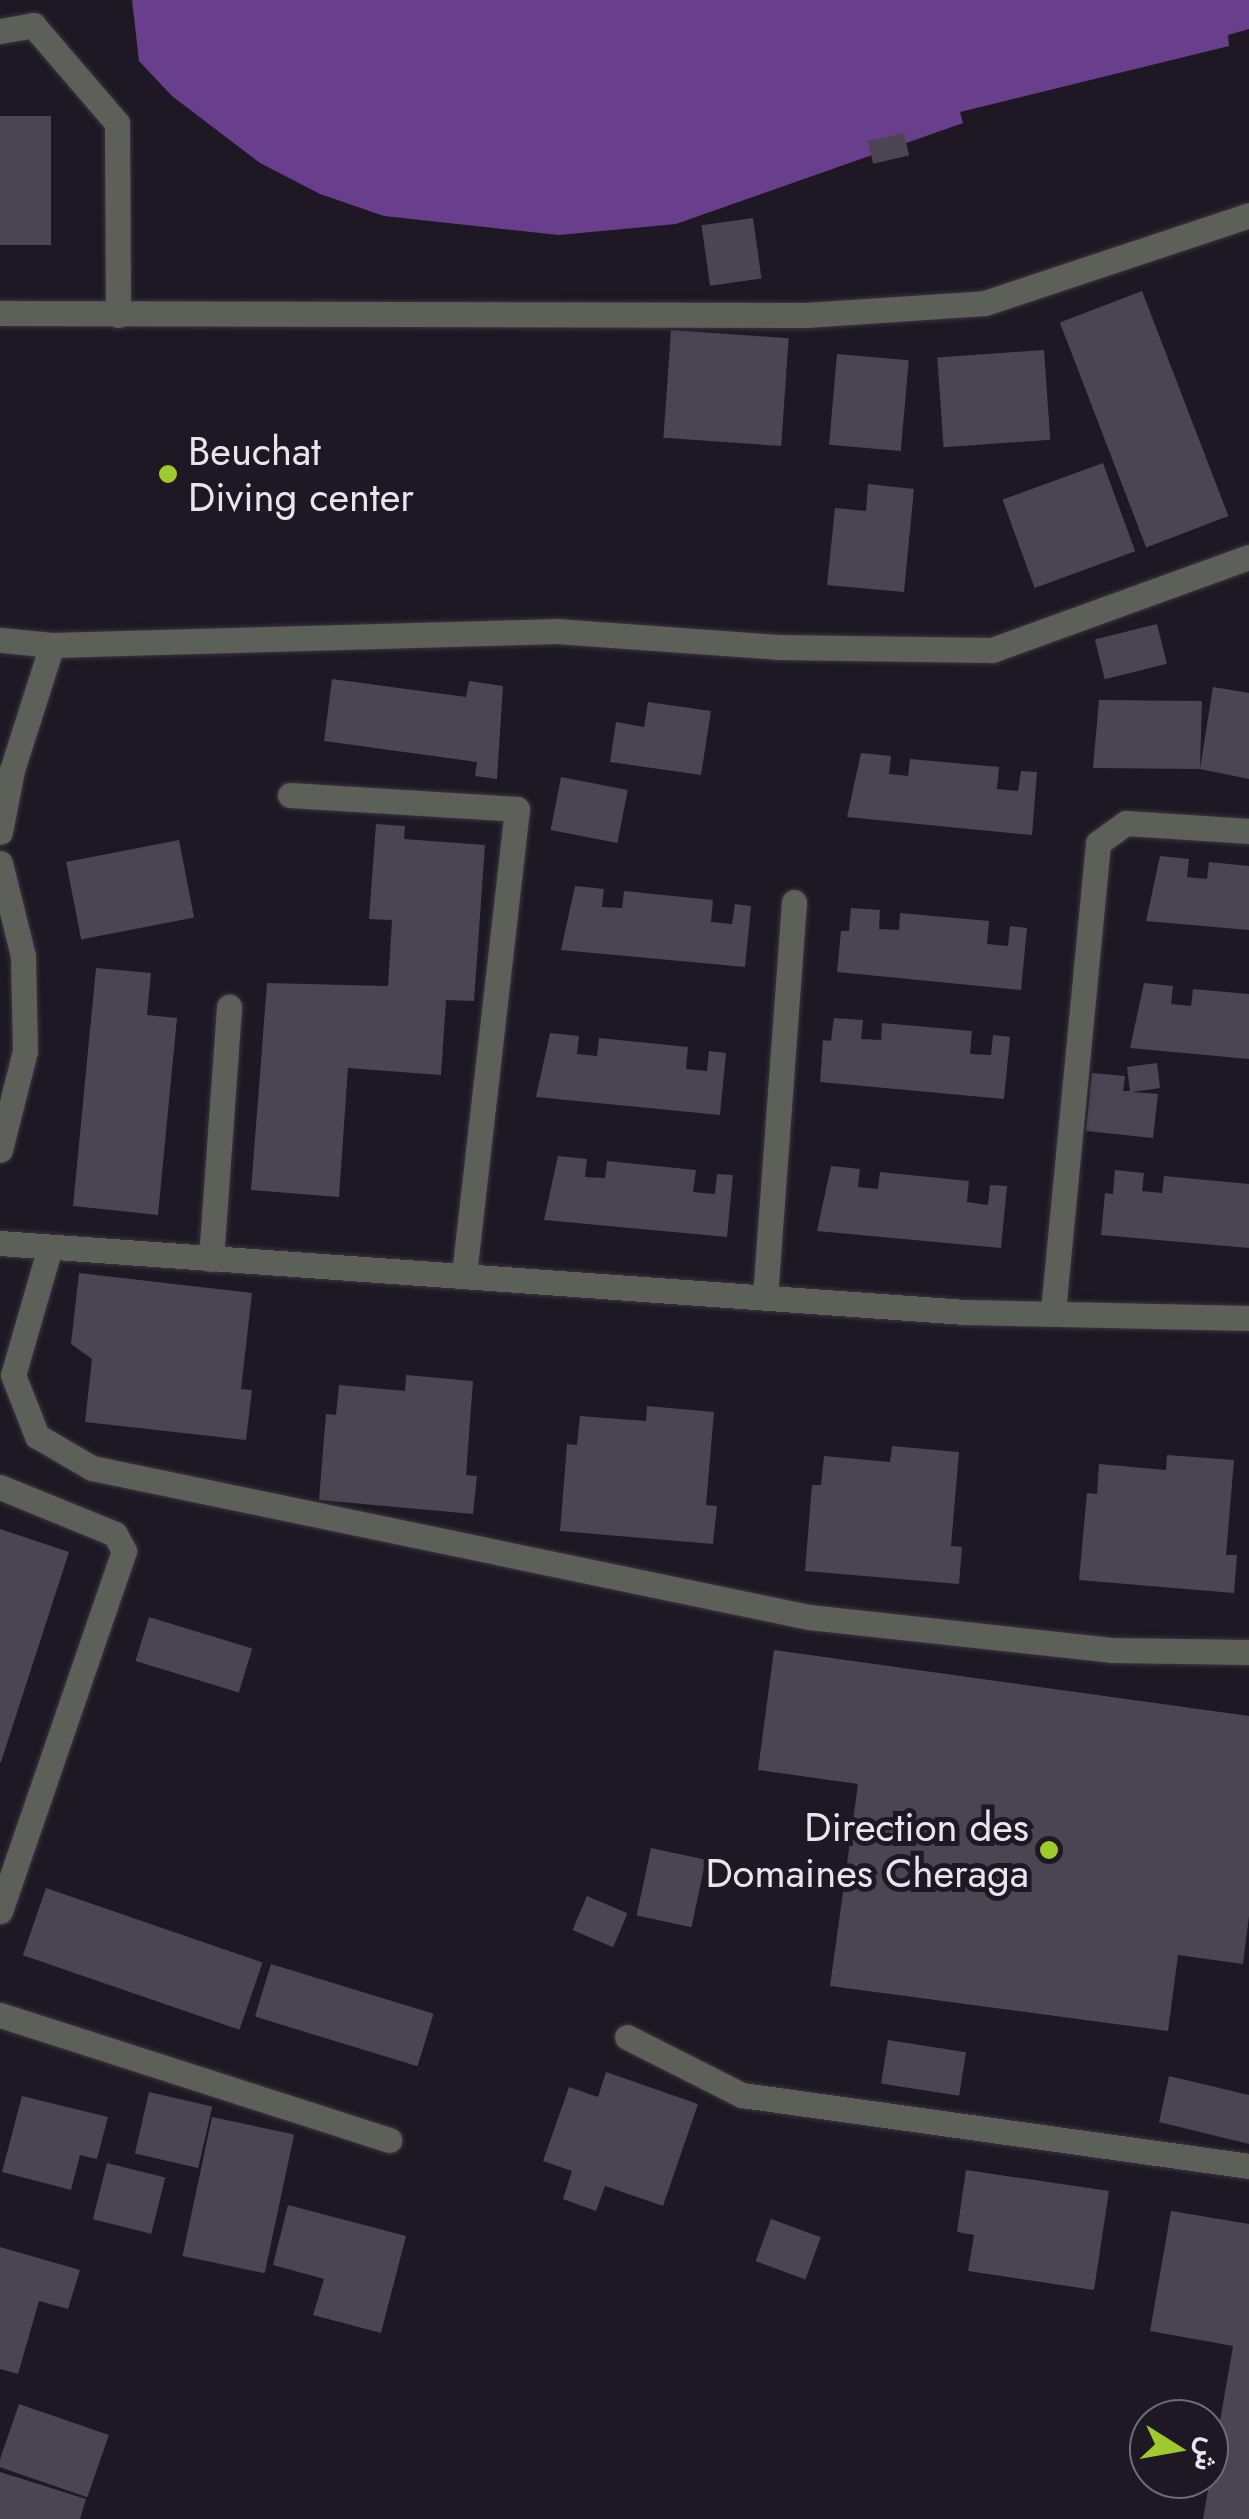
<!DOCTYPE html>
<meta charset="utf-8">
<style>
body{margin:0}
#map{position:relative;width:1249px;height:2519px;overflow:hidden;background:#1e1824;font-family:Jost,Vazirmatn,sans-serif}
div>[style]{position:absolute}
.water>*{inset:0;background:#693f8d}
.building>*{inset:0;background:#4b4452;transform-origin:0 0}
.roads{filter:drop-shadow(0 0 2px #3a3540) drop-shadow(0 0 2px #3a3540)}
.street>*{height:25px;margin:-12.5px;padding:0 12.5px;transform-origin:12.5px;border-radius:12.5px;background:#5d5f59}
.dots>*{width:28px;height:28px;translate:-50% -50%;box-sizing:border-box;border:5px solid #1e1824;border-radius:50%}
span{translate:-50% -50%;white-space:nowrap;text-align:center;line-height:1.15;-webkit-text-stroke:10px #1e1824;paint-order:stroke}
.poi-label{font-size:40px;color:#e9e5ee}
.left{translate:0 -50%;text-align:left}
.right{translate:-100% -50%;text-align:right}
.north{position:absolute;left:1129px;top:2399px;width:100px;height:100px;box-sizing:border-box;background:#1e1824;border:2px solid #6f6a75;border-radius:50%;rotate:101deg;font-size:28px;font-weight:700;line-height:40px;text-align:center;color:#e9e5ee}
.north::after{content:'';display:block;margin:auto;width:35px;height:45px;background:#9fca2e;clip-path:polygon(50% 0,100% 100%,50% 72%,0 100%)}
</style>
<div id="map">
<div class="water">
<i style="clip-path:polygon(132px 0,1249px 0,1249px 29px,1228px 35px,1229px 46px,960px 112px,963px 123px,676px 224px,559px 235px,384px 216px,320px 194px,260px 163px,172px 96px,139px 61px)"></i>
</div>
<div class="building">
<i style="left:0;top:116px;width:51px;height:129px"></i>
<i style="left:904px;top:133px;width:23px;height:37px;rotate:77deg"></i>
<i style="left:753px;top:218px;width:61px;height:52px;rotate:82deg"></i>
<i style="left:1142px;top:291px;width:241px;height:88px;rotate:69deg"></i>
<i style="left:671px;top:330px;width:118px;height:108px;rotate:4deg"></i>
<i style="left:1044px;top:350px;width:90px;height:107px;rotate:86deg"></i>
<i style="left:837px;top:354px;width:72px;height:91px;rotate:5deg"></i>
<i style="left:1103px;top:463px;width:94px;height:107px;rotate:70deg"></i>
<i style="clip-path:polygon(868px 484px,914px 489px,904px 592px,827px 585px,835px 508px,866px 511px)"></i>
<i style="left:1157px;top:624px;width:41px;height:64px;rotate:76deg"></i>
<i style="clip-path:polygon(332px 679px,466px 697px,469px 681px,503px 686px,497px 779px,475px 776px,477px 762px,324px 741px)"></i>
<i style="clip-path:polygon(1213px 687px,1249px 693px,1249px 779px,1200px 769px,1093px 768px,1099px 700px,1202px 701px,1200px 769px)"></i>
<i style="clip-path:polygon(648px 702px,711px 711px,701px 775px,610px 762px,616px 722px,644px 727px)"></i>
<i style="clip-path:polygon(861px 753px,891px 756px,889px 774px,908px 776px,910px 759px,999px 767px,997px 789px,1018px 791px,1021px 771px,1037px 772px,1032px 835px,847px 817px)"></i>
<i style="left:561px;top:777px;width:68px;height:54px;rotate:11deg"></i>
<i style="clip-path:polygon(376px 824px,405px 826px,404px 839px,485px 845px,474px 1001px,446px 1000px,441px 1075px,348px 1068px,339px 1197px,251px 1190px,267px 983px,388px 986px,392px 920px,369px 919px)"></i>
<i style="left:179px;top:840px;width:79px;height:115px;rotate:79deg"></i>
<i style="clip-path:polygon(1160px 856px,1189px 859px,1187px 877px,1207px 879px,1209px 862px,1249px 866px,1249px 930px,1146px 921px)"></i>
<i style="clip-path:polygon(575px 886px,604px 889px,602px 907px,622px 908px,624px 891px,713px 900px,711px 922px,732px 924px,735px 904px,751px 906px,745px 967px,561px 950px)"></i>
<i style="clip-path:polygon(851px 908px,880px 910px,879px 929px,899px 930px,900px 913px,989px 921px,987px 944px,1008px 946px,1010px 926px,1027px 928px,1021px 990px,837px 972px,841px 931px,849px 931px)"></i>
<i style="clip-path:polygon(96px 968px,151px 973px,147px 1015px,177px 1018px,158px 1215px,73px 1206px)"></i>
<i style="clip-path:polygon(1144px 983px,1173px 986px,1171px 1004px,1191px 1006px,1193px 989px,1249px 994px,1249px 1059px,1130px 1048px)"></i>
<i style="clip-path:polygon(834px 1018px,863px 1020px,861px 1039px,881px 1040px,882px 1023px,972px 1031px,970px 1054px,991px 1055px,993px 1035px,1010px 1037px,1004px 1099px,820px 1082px,823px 1040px,831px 1041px)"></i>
<i style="clip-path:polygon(550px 1033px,579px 1036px,577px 1054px,597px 1056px,599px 1038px,688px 1047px,686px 1069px,707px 1071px,709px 1051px,726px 1053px,720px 1115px,536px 1097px)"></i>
<i style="clip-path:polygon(1157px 1063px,1160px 1088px,1132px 1092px,1158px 1094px,1153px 1138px,1086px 1131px,1092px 1073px,1125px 1076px,1123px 1091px,1130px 1091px,1127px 1067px)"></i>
<i style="clip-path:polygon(558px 1156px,587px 1159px,585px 1177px,605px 1178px,607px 1161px,696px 1170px,693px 1192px,715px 1194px,717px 1174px,733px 1175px,727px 1237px,544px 1220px)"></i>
<i style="clip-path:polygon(831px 1166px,860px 1169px,858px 1187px,878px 1189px,880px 1172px,969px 1181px,967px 1202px,988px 1205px,990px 1185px,1007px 1186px,1001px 1248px,817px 1231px)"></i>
<i style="clip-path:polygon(1115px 1170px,1144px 1173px,1142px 1191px,1162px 1193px,1164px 1176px,1249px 1184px,1249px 1248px,1101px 1235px,1105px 1193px,1113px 1194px)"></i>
<i style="clip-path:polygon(79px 1273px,252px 1293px,241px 1389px,252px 1390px,246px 1440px,85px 1422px,92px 1359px,71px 1344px)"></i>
<i style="clip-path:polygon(406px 1375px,473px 1381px,466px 1475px,477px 1476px,473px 1514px,319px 1500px,326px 1414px,336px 1415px,339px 1385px,405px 1391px)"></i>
<i style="clip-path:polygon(647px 1406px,714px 1412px,706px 1505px,717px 1506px,713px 1544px,560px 1531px,567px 1444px,577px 1445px,580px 1416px,646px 1421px)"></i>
<i style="clip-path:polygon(892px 1446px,959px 1452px,951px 1546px,962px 1547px,959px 1584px,805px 1571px,812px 1485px,821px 1485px,824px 1456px,890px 1462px)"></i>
<i style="clip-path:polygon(1167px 1455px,1234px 1460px,1226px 1555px,1237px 1555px,1234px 1593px,1079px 1580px,1087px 1493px,1097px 1494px,1099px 1464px,1166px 1470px)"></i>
<i style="clip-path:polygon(0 1529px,69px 1552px,1px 1762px,0 1762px)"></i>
<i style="left:149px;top:1617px;width:108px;height:46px;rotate:17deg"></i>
<i style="clip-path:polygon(774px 1650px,1249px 1716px,1249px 1916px,1243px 1964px,1178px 1955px,1168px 2031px,830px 1986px,858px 1784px,758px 1770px)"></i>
<i style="left:651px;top:1848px;width:56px;height:69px;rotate:12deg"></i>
<i style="left:46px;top:1888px;width:229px;height:71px;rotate:19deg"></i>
<i style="left:587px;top:1896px;width:44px;height:37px;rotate:23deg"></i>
<i style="left:271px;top:1964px;width:170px;height:55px;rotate:17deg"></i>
<i style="left:888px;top:2040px;width:79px;height:44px;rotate:9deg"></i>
<i style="clip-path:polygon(606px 2072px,698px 2104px,663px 2206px,605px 2186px,596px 2211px,563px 2199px,572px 2171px,543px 2161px,569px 2087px,598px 2097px)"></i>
<i style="clip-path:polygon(1169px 2076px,1249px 2095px,1249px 2144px,1159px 2122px)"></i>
<i style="left:149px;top:2092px;width:65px;height:63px;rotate:13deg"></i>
<i style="clip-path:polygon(22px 2096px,108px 2117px,97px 2159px,80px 2155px,71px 2190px,2px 2172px)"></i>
<i style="left:212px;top:2117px;width:84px;height:142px;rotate:12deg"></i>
<i style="left:107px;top:2163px;width:60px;height:58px;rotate:14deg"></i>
<i style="clip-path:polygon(966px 2170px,1109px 2191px,1094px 2290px,968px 2271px,974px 2235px,957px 2232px)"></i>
<i style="clip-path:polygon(288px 2205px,406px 2236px,381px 2333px,313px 2315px,324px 2279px,273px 2265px)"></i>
<i style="clip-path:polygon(1171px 2211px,1249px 2224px,1249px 2519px,1203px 2519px,1233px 2346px,1150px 2331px)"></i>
<i style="left:771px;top:2219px;width:53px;height:45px;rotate:20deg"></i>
<i style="clip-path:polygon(0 2247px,80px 2270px,68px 2309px,39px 2301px,18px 2374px,0 2369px)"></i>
<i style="left:19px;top:2404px;width:95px;height:66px;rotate:19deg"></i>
<i style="clip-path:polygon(0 2472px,86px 2499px,80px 2519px,0 2519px)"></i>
</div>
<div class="roads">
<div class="street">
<i style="left:0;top:31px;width:34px;rotate:-10deg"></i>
<i style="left:33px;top:25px;width:129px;rotate:49.4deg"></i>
<i style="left:117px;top:123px;width:192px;rotate:89.7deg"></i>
<i style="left:0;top:313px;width:806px;rotate:0.14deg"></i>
<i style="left:806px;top:315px;width:179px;rotate:-3.8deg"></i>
<i style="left:985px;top:303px;width:278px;rotate:-18.4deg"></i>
<i style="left:0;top:640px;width:52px;rotate:5.5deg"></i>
<i style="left:290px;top:795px;width:227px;rotate:3.5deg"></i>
<i style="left:517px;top:809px;width:468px;rotate:96.5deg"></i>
<i style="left:0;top:832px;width:63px;rotate:-79deg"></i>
<i style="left:12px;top:770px;width:131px;rotate:-72.3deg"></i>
<i style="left:52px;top:645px;width:504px;rotate:-1.59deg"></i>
<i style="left:556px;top:631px;width:222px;rotate:4.1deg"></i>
<i style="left:777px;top:647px;width:215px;rotate:0.8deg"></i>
<i style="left:992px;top:650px;width:273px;rotate:-19.9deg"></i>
<i style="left:0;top:863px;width:96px;rotate:76.1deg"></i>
<i style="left:23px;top:956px;width:95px;rotate:88.8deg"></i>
<i style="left:25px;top:1051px;width:102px;rotate:104.2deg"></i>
<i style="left:0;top:1243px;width:968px;rotate:4.09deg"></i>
<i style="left:966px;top:1312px;width:283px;rotate:1.2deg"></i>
<i style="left:50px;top:1247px;width:133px;rotate:106.1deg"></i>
<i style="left:13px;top:1375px;width:66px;rotate:68.5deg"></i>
<i style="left:37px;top:1436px;width:64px;rotate:30.2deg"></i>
<i style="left:92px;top:1468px;width:732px;rotate:11.74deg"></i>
<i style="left:809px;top:1617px;width:304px;rotate:6.2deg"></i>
<i style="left:1111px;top:1650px;width:138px;rotate:0.8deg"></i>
<i style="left:211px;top:1259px;width:253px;rotate:-85.9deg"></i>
<i style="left:765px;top:1297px;width:396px;rotate:-85.8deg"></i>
<i style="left:1053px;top:1311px;width:470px;rotate:-84.5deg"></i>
<i style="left:1098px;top:843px;width:34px;rotate:-36deg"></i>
<i style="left:1126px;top:823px;width:123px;rotate:3.7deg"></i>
<i style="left:0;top:1487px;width:124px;rotate:22.2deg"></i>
<i style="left:115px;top:1534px;width:19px;rotate:62deg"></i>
<i style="left:124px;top:1551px;width:381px;rotate:109deg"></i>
<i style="left:0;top:2015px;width:409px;rotate:17.8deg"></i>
<i style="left:627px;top:2037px;width:129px;rotate:26.8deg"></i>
<i style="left:742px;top:2095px;width:512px;rotate:7.97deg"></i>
</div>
</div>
<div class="dots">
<i style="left:168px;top:474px;background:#9fca2e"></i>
<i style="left:1049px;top:1850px;background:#9fca2e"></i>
</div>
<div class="poi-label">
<span class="left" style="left:188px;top:474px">Beuchat<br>Diving center</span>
<span class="right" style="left:1029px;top:1850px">Direction des<br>Domaines Cheraga</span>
</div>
<div class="north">ش</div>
</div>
